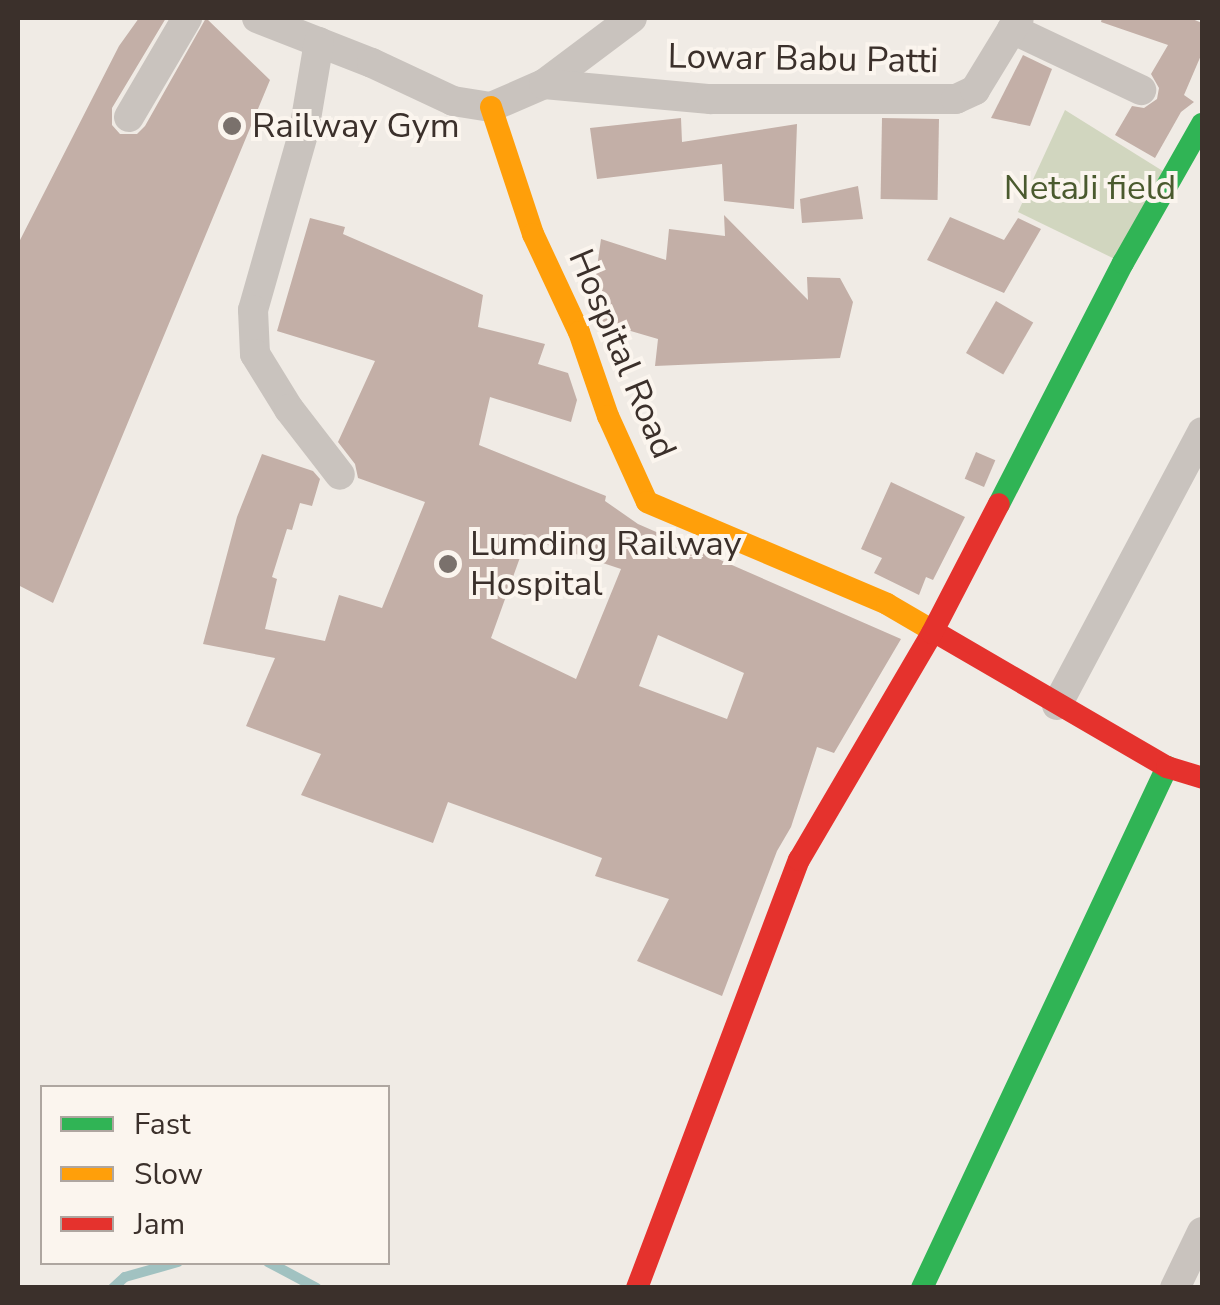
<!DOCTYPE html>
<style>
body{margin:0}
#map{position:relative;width:1220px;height:1305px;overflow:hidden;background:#f0ebe5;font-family:"Nunito Sans",sans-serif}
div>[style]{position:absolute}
.green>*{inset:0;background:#d1d6bf}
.stream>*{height:10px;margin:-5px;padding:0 5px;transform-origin:5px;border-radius:5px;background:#a1c2c1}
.building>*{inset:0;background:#c3afa7;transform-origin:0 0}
.street>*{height:30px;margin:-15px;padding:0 15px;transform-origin:15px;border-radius:15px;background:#c9c3be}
.fast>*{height:22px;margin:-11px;padding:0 11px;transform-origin:11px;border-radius:11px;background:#30b455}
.slow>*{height:22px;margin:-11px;padding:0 11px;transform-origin:11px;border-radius:11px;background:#ff9f0a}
.jam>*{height:22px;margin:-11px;padding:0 11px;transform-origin:11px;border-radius:11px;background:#e5322d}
.dots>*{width:28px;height:28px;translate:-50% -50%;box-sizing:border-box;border:5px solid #fbf5ee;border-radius:50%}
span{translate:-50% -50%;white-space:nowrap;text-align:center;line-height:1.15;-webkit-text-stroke:8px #fbf5ee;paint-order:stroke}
.street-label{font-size:35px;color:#3b302b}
.poi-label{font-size:35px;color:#3b302b}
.left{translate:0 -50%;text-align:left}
.park-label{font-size:35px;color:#4a5a2e}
.frame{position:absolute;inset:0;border:20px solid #3b302b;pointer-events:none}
.legend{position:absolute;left:40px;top:1085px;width:350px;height:180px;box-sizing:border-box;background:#fbf5ee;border:2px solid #aea6a0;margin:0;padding:12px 18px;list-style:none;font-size:30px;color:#3b302b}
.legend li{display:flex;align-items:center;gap:20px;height:50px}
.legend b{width:50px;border:2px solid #aea6a0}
</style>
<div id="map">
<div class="green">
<i style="clip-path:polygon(1065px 110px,1174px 178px,1123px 263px,1018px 212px)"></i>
</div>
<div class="stream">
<i style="left:268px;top:1262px;width:55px;rotate:28deg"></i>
<i style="left:113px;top:1288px;width:16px;rotate:-43deg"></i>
<i style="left:125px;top:1277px;width:55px;rotate:-15.8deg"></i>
</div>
<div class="building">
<i style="clip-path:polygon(139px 18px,166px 18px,112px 108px,112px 125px,120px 134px,137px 134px,145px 126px,206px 18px,270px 80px,53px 603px,18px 585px,18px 244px,119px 46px)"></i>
<i style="clip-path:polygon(1102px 18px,1190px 18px,1202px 23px,1202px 53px,1184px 95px,1194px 102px,1181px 112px,1155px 158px,1115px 135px,1132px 106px,1144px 108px,1157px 99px,1159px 88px,1151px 74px,1168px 45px,1101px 22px)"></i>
<i style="clip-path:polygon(1023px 55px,1052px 69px,1030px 126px,991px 118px)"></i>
<i style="clip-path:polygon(681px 118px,682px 142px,797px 124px,794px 209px,724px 201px,722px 164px,597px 179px,590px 128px)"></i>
<i style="left:882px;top:118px;width:57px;height:81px;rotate:1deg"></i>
<i style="clip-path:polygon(858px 186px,863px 219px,802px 223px,800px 199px)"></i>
<i style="clip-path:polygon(724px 215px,808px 300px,807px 277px,840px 278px,853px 302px,840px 358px,655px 366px,658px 339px,600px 322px,592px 303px,601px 239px,666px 260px,669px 229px,725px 236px)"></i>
<i style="clip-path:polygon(950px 217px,1004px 240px,1018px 218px,1041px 229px,1004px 293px,927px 260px)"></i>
<i style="clip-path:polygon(evenodd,310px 218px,345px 227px,343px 234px,483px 295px,478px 327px,545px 344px,538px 364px,568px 373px,577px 400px,571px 422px,490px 397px,479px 445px,606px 496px,605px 501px,638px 524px,901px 639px,834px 753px,817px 747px,791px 827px,777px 851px,722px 996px,637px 961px,669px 899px,595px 876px,602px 858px,448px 802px,433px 843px,301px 795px,321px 754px,246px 726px,275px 658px,203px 644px,237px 517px,262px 454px,313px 471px,320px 479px,312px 506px,300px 503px,292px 530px,287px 529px,272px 577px,277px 579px,265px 629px,325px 641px,339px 595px,382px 608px,425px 502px,358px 478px,355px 464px,338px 442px,375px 361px,277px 331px,310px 218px,527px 538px,621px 569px,576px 679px,491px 638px,527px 538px,310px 218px,658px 635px,744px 673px,727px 719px,639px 686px,658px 635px)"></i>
<i style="left:996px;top:301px;width:43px;height:60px;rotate:30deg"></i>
<i style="left:976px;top:452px;width:21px;height:29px;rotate:23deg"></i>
<i style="clip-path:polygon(891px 482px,965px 517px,933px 580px,926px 577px,919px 595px,874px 573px,882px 558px,861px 549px)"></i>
</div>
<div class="street">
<i style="left:257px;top:18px;width:123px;rotate:21.4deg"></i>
<i style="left:372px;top:63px;width:89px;rotate:25.1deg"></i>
<i style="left:453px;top:101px;width:38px;rotate:9deg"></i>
<i style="left:491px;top:107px;width:58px;rotate:-23.5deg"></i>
<i style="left:544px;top:84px;width:110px;rotate:-36.9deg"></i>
<i style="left:1012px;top:29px;width:143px;rotate:25.3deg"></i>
<i style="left:319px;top:42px;width:90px;rotate:99.6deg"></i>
<i style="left:304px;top:131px;width:186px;rotate:105.9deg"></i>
<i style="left:253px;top:310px;width:44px;rotate:87.4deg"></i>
<i style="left:255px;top:354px;width:65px;rotate:58.3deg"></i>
<i style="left:289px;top:409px;width:83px;rotate:52.3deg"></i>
<i style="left:544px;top:84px;width:167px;rotate:5.2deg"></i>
<i style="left:710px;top:99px;width:246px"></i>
<i style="left:956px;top:99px;width:21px;rotate:-25deg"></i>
<i style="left:975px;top:90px;width:84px;rotate:-58.6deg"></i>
<i style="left:129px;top:117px;width:115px;rotate:-59.6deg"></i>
<i style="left:1057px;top:705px;width:309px;rotate:-62deg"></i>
<i style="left:1175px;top:1288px;width:62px;rotate:-64.3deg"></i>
</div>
<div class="fast">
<i style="left:999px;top:504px;width:271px;rotate:-62.8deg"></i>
<i style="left:1123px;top:263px;width:160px;rotate:-60.4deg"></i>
<i style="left:922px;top:1288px;width:576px;rotate:-64.81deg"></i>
</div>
<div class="slow">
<i style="left:491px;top:107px;width:134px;rotate:71.7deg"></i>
<i style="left:533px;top:234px;width:108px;rotate:64.9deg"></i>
<i style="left:579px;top:332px;width:89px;rotate:71deg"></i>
<i style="left:608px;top:416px;width:94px;rotate:65.6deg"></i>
<i style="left:647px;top:502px;width:261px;rotate:23deg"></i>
<i style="left:887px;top:604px;width:61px;rotate:30.3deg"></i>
</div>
<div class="jam">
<i style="left:940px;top:635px;width:263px;rotate:30.2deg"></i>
<i style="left:1167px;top:767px;width:37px;rotate:17deg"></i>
<i style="left:637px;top:1288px;width:458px;rotate:-69.3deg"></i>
<i style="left:799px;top:860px;width:263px;rotate:-59.6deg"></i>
<i style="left:932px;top:633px;width:145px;rotate:-62.6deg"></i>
</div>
<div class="dots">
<i style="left:232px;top:126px;background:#7a716c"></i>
<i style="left:448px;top:564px;background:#7a716c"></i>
</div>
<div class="street-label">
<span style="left:803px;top:59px;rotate:1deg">Lowar Babu Patti</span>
<span style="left:622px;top:354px;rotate:67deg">Hospital Road</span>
</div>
<div class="poi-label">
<span class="left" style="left:252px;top:126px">Railway Gym</span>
<span class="left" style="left:470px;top:564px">Lumding Railway<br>Hospital</span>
</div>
<div class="park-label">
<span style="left:1090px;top:188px">NetaJi field</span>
</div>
<div class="frame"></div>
<ul class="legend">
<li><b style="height:12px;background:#30b455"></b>Fast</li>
<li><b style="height:12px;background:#ff9f0a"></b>Slow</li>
<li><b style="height:12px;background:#e5322d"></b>Jam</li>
</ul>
</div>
